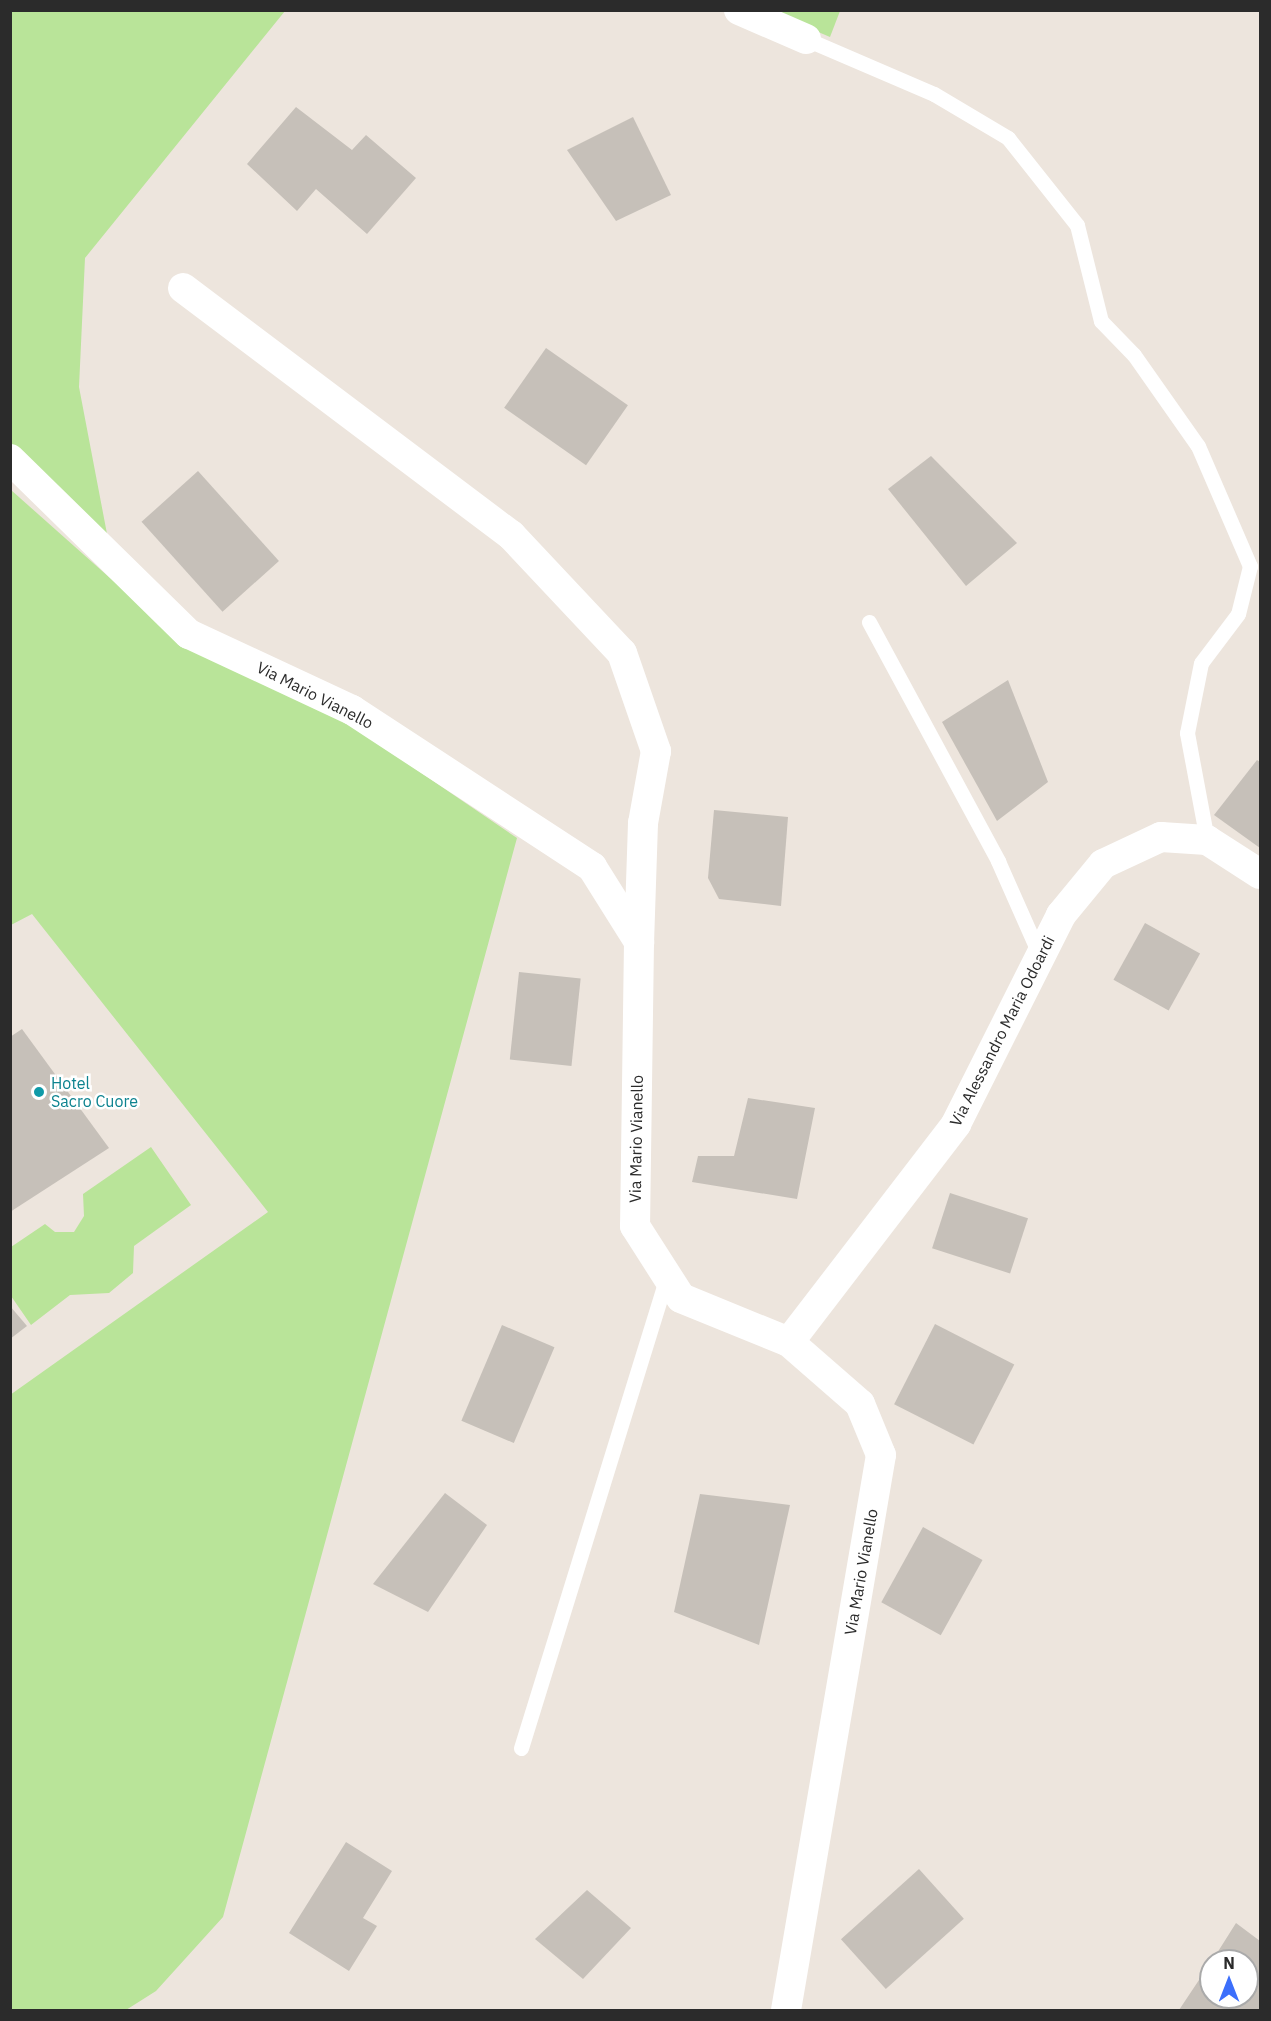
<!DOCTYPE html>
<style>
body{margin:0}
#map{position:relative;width:1271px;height:2021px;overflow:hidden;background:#ede5dd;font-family:"IBM Plex Sans",sans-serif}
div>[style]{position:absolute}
.green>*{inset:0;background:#b9e499}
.building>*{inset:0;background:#c6c0b9;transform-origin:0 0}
.lane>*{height:15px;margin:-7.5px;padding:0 7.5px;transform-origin:7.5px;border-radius:7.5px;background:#fff}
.street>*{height:30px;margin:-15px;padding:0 15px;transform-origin:15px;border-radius:15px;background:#fff}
.dots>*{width:16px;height:16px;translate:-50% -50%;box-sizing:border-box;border:3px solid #fff;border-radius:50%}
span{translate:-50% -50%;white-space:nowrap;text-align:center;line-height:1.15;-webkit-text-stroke:5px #fff;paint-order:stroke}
.street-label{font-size:16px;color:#2b2b2b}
.culture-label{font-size:16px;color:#0d838f}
.left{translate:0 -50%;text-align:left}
.frame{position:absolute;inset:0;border:12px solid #2b2b2b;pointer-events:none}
.north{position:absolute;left:1199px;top:1949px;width:60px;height:60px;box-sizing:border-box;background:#fff;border:2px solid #aaa;border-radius:50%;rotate:0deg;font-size:16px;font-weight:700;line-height:24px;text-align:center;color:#2b2b2b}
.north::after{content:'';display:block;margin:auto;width:21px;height:27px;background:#3c6ffb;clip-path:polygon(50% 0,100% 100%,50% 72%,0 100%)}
</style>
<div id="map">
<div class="green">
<i style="clip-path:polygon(10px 11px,285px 11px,85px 258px,79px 387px,112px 560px,11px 459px)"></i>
<i style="clip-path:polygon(769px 11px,840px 11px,830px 37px)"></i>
<i style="clip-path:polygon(11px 490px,182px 642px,345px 721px,517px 838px,223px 1917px,156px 1991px,126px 2010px,11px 2010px,10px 1395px,268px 1212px,32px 914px,11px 925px)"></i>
<i style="clip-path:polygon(151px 1147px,191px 1205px,134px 1246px,133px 1273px,109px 1293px,70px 1295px,31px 1325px,11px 1296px,11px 1247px,45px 1224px,55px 1232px,74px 1232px,84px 1216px,83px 1194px)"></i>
</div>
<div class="building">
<i style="clip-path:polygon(296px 107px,352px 150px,366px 135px,416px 178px,367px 234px,316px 189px,297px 211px,247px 164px)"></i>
<i style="clip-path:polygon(633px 117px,671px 195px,616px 221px,567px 150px)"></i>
<i style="left:546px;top:348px;width:100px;height:73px;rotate:35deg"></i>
<i style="clip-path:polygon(931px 456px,1017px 543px,966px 586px,888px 489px)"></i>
<i style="left:198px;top:471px;width:121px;height:76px;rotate:48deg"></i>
<i style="clip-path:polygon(1008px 680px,1048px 782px,997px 821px,942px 722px)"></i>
<i style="clip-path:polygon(1257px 760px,1260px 762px,1260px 848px,1214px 815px)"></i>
<i style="clip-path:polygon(714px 810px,788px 817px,781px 906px,719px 899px,708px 878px)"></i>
<i style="left:1145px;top:923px;width:63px;height:65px;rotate:29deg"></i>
<i style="left:519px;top:972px;width:62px;height:88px;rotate:6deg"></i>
<i style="clip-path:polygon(22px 1029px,109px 1148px,10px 1212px,10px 1037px)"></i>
<i style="clip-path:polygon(748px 1098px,815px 1108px,797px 1199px,692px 1182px,698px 1156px,734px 1156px)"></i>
<i style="left:950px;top:1193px;width:82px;height:58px;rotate:18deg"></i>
<i style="clip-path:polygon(10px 1306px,27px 1326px,10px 1339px)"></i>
<i style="left:935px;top:1324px;width:89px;height:90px;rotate:27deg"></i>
<i style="left:502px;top:1325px;width:57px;height:104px;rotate:23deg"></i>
<i style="clip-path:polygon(445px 1493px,487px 1525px,428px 1612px,373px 1584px)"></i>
<i style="clip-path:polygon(700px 1494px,790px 1505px,759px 1645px,674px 1612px)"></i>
<i style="left:923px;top:1527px;width:68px;height:86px;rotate:29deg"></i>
<i style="clip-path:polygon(346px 1842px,392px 1871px,363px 1918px,377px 1926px,349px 1971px,289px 1933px)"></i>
<i style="left:919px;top:1869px;width:67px;height:105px;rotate:48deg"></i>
<i style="clip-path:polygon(587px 1890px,631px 1928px,583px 1979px,535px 1939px)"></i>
<i style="clip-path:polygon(1236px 1923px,1260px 1941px,1260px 2010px,1179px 2010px,1211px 1962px,1211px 1997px,1247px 1997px,1247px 1961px,1212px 1961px)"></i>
</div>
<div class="lane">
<i style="left:806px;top:39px;width:139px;rotate:23.3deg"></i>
<i style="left:934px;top:94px;width:86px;rotate:30.7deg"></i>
<i style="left:1008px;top:138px;width:111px;rotate:51.6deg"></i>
<i style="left:1077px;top:225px;width:99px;rotate:76deg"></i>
<i style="left:1101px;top:321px;width:47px;rotate:45.9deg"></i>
<i style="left:1134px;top:355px;width:111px;rotate:54.9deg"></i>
<i style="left:1198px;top:446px;width:131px;rotate:66.6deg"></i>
<i style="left:1250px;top:566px;width:49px;rotate:104deg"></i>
<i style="left:1238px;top:614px;width:61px;rotate:127.1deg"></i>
<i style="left:1201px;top:663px;width:71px;rotate:101.3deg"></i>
<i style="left:1187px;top:733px;width:109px;rotate:79.4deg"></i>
<i style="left:869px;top:622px;width:272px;rotate:61.6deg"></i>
<i style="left:998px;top:861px;width:104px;rotate:66.1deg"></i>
<i style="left:521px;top:1748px;width:495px;rotate:-72.8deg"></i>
</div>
<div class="street">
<i style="left:739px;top:10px;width:73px;rotate:23.4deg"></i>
<i style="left:183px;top:288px;width:411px;rotate:37deg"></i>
<i style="left:511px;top:535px;width:162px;rotate:46.8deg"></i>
<i style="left:622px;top:653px;width:104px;rotate:70.9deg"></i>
<i style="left:656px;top:751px;width:73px;rotate:100.2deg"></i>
<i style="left:643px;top:823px;width:119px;rotate:91.9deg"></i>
<i style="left:10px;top:459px;width:250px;rotate:44.4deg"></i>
<i style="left:189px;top:634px;width:180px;rotate:25deg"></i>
<i style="left:352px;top:710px;width:287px;rotate:33.2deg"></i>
<i style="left:592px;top:867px;width:89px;rotate:57.9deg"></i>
<i style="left:639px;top:942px;width:284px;rotate:90.8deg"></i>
<i style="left:635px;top:1226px;width:85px;rotate:57.4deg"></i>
<i style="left:681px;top:1298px;width:117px;rotate:22.2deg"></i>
<i style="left:789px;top:1342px;width:94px;rotate:41.1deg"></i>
<i style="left:860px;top:1404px;width:55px;rotate:67.6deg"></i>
<i style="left:881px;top:1455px;width:563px;rotate:99.71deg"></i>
<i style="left:789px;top:1342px;width:275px;rotate:-52.5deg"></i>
<i style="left:956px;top:1124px;width:234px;rotate:-63.3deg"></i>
<i style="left:1061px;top:915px;width:66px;rotate:-50.5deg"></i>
<i style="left:1103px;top:864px;width:64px;rotate:-25deg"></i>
<i style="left:1161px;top:837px;width:46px;rotate:3.7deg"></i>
<i style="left:1207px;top:840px;width:63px;rotate:32.7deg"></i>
</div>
<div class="dots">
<i style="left:39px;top:1092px;background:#0f9aa8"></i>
</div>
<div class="street-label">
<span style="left:315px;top:695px;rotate:27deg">Via Mario Vianello</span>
<span style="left:1002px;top:1031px;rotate:-63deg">Via Alessandro Maria Odoardi</span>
<span style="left:636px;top:1139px;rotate:-89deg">Via Mario Vianello</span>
<span style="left:861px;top:1572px;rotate:-80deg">Via Mario Vianello</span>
</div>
<div class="culture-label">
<span class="left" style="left:51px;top:1092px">Hotel<br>Sacro Cuore</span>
</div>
<div class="frame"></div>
<div class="north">N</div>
</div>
